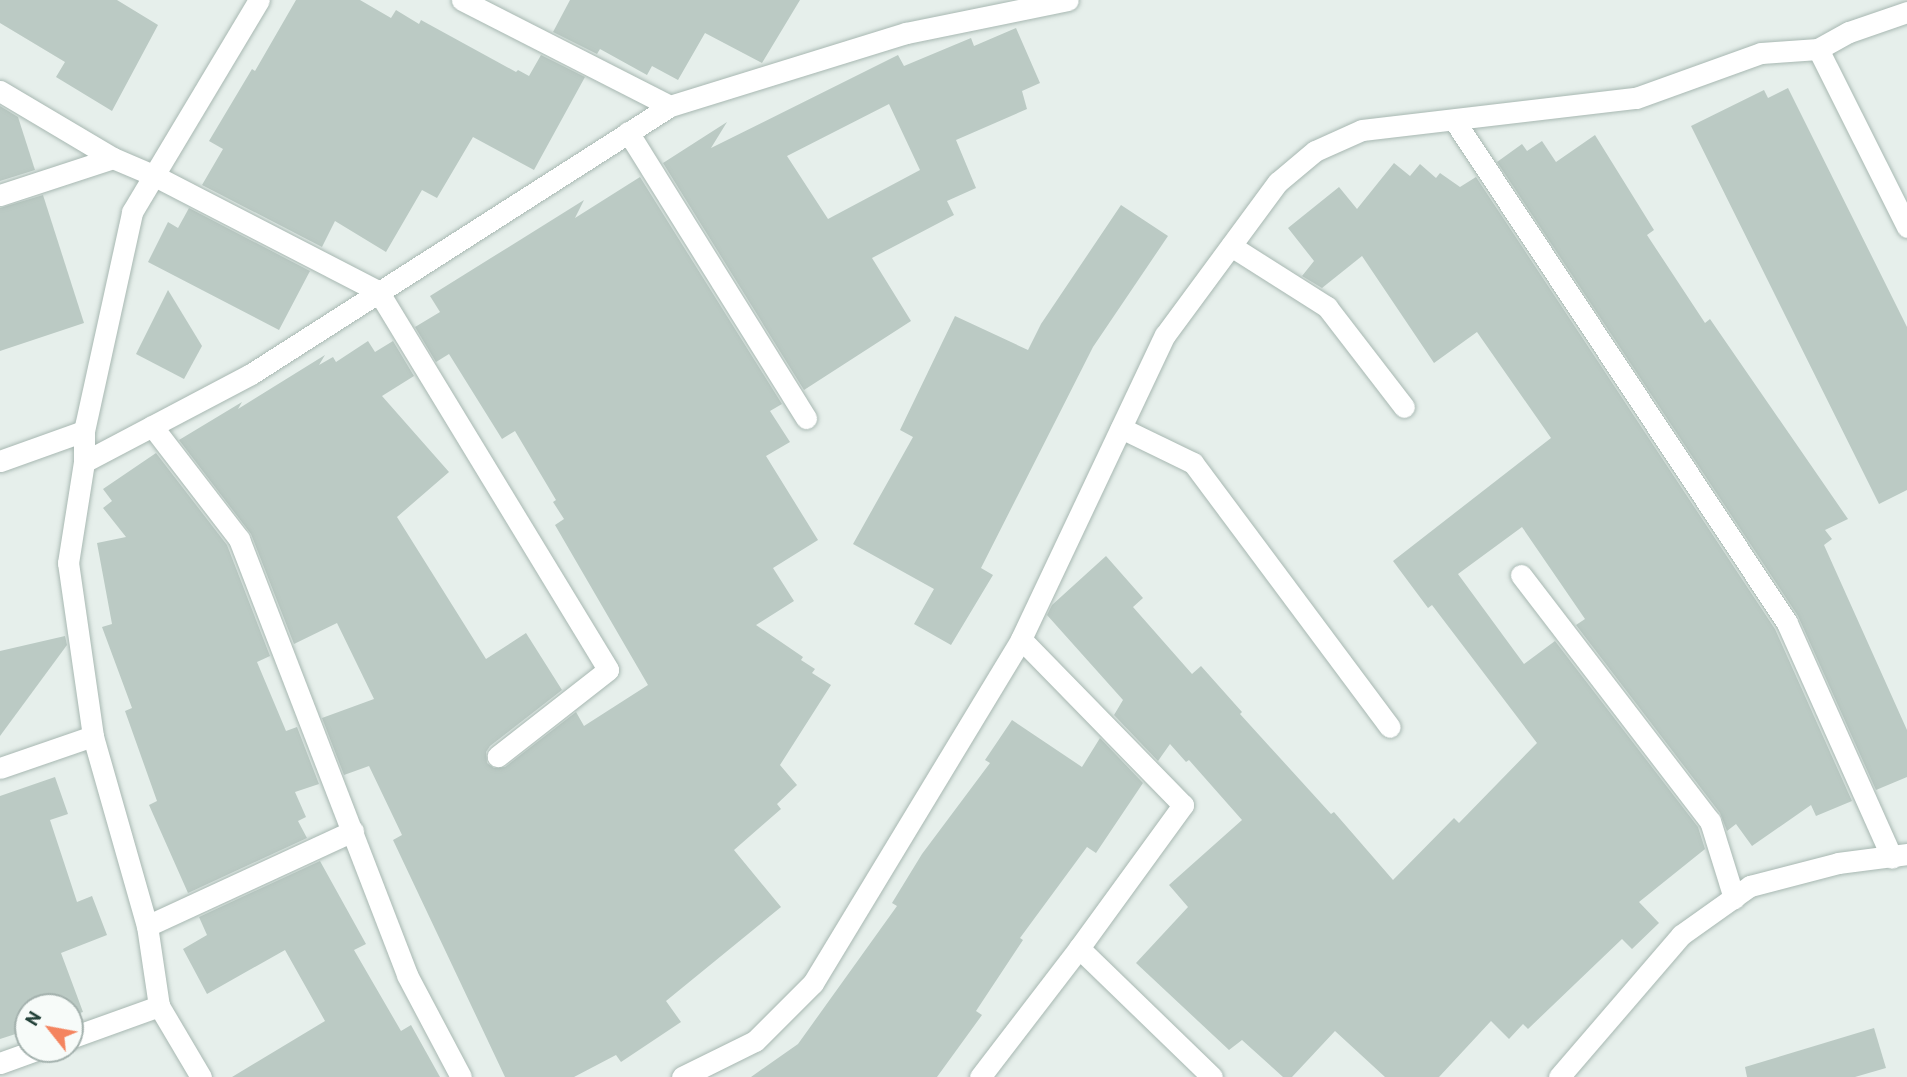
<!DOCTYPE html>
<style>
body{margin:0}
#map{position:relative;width:1907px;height:1077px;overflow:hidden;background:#e6efeb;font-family:Barlow,sans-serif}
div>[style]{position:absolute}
.building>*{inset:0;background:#bbcac4}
.roads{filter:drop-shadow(0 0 2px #a8b8b2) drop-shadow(0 0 2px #a8b8b2)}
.lane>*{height:21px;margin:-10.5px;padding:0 10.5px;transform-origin:10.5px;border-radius:10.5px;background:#fff}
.street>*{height:21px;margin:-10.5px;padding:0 10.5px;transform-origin:10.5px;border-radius:10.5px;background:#fff}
span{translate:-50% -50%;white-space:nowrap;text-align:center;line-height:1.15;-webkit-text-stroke:7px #f7fbf9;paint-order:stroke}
.north{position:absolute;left:14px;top:993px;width:70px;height:70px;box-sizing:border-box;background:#f7fbf9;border:2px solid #a3b1ad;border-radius:50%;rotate:301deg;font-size:19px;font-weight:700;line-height:28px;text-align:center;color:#24423a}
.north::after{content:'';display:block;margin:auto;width:24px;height:32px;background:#f4845f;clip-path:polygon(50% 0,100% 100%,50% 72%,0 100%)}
</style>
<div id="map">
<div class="building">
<i style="clip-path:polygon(0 0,117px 0,158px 25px,112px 111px,56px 77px,65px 62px,0 23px)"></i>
<i style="clip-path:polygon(296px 0,360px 0,391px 18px,396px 10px,419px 24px,421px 20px,516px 72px,518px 70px,529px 76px,541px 55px,585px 77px,534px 170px,473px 137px,437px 198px,422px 190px,386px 252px,335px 221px,322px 247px,202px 185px,223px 149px,209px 141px,252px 69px,255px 71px)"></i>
<i style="clip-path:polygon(570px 0,800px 0,762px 63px,705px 33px,678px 80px,652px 66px,647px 75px,600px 49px,597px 54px,553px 32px)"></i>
<i style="clip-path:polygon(evenodd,1016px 28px,1040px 83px,1022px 91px,1027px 109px,956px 140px,976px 188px,947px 201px,954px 215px,872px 258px,911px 321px,804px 390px,663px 163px,727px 122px,711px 148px,898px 55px,904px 66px,971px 38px,974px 46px,1016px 28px,889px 104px,920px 170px,828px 219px,787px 156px,889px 104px)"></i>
<i style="clip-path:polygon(1788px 88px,1907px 327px,1907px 490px,1879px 504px,1691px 126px,1764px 90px,1768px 98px)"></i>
<i style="clip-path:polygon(0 106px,18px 117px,35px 170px,0 181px)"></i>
<i style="clip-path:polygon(1595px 135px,1654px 230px,1647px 235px,1705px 323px,1710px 319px,1848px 519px,1825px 530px,1832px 539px,1824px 545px,1907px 730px,1907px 777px,1876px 790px,1798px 616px,1497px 162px,1522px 144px,1527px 151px,1542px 141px,1556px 162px)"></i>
<i style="clip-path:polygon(1394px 163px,1410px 176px,1420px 164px,1436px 178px,1440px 173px,1460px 187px,1476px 177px,1775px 629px,1852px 801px,1816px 816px,1811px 805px,1752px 846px,1736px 824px,1727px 831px,1720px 813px,1576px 625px,1585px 619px,1522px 527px,1458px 574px,1524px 664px,1555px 641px,1698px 827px,1705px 849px,1639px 902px,1659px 923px,1632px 949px,1622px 939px,1528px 1029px,1523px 1024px,1509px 1039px,1491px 1021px,1439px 1077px,1385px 1077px,1335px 1031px,1292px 1077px,1283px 1077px,1242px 1040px,1229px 1050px,1136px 963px,1188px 907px,1169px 885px,1242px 820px,1189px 760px,1186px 762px,1170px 744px,1158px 761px,1114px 715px,1123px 700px,1047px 615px,1052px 605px,1106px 556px,1143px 598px,1133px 607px,1192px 674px,1201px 666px,1242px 712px,1240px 714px,1331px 814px,1334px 812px,1393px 880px,1454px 818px,1459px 823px,1537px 743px,1432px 605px,1428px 608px,1393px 561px,1551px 438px,1477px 332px,1434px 363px,1362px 256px,1322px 288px,1302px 276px,1314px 261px,1288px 228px,1339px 187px,1357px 209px)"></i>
<i style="clip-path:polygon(640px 177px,782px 404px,770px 411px,790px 442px,766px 456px,818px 540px,773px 568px,794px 601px,756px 625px,803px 657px,801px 660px,815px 669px,812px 673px,831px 685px,780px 765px,797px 785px,777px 804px,781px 809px,734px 850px,781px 907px,666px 1001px,681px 1022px,621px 1062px,616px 1055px,574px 1077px,505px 1077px,393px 840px,402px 835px,369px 766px,344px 775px,322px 718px,374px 699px,337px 623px,294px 644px,251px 534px,179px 440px,242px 402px,238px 409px,325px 355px,319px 365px,333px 357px,336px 362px,368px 341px,375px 352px,393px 341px,414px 376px,382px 396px,449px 472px,397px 517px,486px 659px,526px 633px,562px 690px,490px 746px,486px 752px,487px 763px,494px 768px,505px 767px,576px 712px,584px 726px,648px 685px,555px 525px,564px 519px,553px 502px,556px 500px,515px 431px,502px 439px,449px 354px,436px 362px,415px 327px,440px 312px,430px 296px,584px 200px,575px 218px)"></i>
<i style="clip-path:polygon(43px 195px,84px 323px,0 351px,0 208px)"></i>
<i style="clip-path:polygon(1121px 205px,1168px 236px,1093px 347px,981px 568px,993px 575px,951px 645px,914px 624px,934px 589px,853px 544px,913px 437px,900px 430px,955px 316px,1028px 350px,1041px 324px)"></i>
<i style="clip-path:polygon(189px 208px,310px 271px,279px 330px,148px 262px,168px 222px,178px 228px)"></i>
<i style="clip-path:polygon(168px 290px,202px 346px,184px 379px,136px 354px)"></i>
<i style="clip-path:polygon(156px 453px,227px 545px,270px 656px,257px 662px,286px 731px,297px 727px,319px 784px,295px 792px,306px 817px,298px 821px,307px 838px,188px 893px,149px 805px,157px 801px,125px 711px,132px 708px,102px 627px,112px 624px,97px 543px,126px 537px,103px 508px,112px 501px,103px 489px)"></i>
<i style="clip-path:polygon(65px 636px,67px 645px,0 736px,0 651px)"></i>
<i style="clip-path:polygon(1012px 720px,1082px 767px,1100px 738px,1143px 783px,1096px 853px,1087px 847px,1020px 938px,1023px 940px,976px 1011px,982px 1015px,937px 1077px,751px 1077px,798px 1044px,897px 906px,892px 903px,922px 854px,990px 763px,985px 760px)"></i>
<i style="clip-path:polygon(55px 777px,68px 814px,50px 820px,77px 902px,92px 896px,107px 935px,61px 953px,83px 1012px,70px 1016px,70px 1007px,28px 1007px,28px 1030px,0 1039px,0 796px)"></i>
<i style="clip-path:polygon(320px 861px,366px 944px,354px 950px,401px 1031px,411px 1025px,440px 1077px,232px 1077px,325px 1021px,285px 950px,207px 994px,183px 949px,207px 935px,199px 917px)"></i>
<i style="clip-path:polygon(1874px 1028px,1886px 1068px,1855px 1077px,1747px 1077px,1745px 1067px)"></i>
</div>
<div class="roads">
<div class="lane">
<i style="left:462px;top:0;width:233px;rotate:27deg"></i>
<i style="left:628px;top:132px;width:337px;rotate:58.1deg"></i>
<i style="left:378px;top:291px;width:443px;rotate:58.7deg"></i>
<i style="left:608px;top:670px;width:140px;rotate:142deg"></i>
<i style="left:152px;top:426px;width:143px;rotate:52.4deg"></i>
<i style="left:239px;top:539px;width:467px;rotate:68.9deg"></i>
<i style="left:407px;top:975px;width:115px;rotate:62.1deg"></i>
<i style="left:0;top:768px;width:98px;rotate:-19deg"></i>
<i style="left:147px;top:926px;width:227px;rotate:-24.8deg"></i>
<i style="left:70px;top:1038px;width:95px;rotate:-19.8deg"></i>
<i style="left:0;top:1063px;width:41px;rotate:-19.7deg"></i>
</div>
<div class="street">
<i style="left:1818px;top:49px;width:199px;rotate:63.4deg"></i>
<i style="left:0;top:91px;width:131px;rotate:30.7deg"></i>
<i style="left:113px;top:158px;width:43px;rotate:23deg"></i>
<i style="left:153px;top:175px;width:253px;rotate:27.3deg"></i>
<i style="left:1454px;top:120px;width:603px;rotate:56.49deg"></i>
<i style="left:1787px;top:623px;width:257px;rotate:65.9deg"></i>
<i style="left:0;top:195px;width:119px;rotate:-18.1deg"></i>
<i style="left:1231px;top:246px;width:114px;rotate:32.4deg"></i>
<i style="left:1327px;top:307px;width:126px;rotate:52.4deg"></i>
<i style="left:1121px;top:428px;width:80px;rotate:25.9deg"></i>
<i style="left:1193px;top:463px;width:329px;rotate:53.3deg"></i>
<i style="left:0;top:461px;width:89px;rotate:-19.7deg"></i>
<i style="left:84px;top:462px;width:189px;rotate:-27.8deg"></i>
<i style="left:251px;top:374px;width:497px;rotate:-32.6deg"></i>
<i style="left:670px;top:106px;width:247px;rotate:-17.2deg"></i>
<i style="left:906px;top:33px;width:165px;rotate:-11.5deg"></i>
<i style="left:1521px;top:575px;width:310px;rotate:52.5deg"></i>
<i style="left:1710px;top:821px;width:81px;rotate:72.7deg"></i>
<i style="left:1079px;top:948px;width:185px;rotate:44.1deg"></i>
<i style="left:201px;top:1077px;width:82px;rotate:-120.6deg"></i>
<i style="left:159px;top:1006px;width:81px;rotate:-98.5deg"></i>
<i style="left:147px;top:926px;width:198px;rotate:-105.9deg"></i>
<i style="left:93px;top:736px;width:175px;rotate:-98.2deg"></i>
<i style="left:68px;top:563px;width:102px;rotate:-81deg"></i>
<i style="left:84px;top:462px;width:31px;rotate:-90deg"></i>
<i style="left:84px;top:431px;width:224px;rotate:-77.6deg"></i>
<i style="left:132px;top:212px;width:247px;rotate:-59.1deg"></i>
<i style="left:682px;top:1077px;width:81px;rotate:-26.3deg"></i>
<i style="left:755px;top:1041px;width:82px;rotate:-45deg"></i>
<i style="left:813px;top:983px;width:402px;rotate:-58.8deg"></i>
<i style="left:1021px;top:639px;width:336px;rotate:-64.7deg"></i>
<i style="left:1165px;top:335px;width:190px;rotate:-53.6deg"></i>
<i style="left:1278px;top:182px;width:48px;rotate:-40deg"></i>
<i style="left:1315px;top:151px;width:51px;rotate:-24.1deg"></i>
<i style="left:1362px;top:130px;width:276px;rotate:-6.7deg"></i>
<i style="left:1636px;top:98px;width:133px;rotate:-19.8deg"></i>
<i style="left:1761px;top:53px;width:57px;rotate:-4deg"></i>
<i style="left:1818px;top:49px;width:35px;rotate:-29deg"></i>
<i style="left:1849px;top:32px;width:61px;rotate:-19deg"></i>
<i style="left:980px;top:1077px;width:163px;rotate:-52.5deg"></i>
<i style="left:1079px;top:948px;width:177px;rotate:-54deg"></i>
<i style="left:1183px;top:805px;width:232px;rotate:-134.3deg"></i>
<i style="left:1559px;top:1077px;width:187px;rotate:-49.3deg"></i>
<i style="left:1681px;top:935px;width:85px;rotate:-35.4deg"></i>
<i style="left:1750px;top:886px;width:91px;rotate:-14.6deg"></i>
<i style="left:1838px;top:863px;width:70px;rotate:-7.4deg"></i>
</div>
</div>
<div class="north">N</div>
</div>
